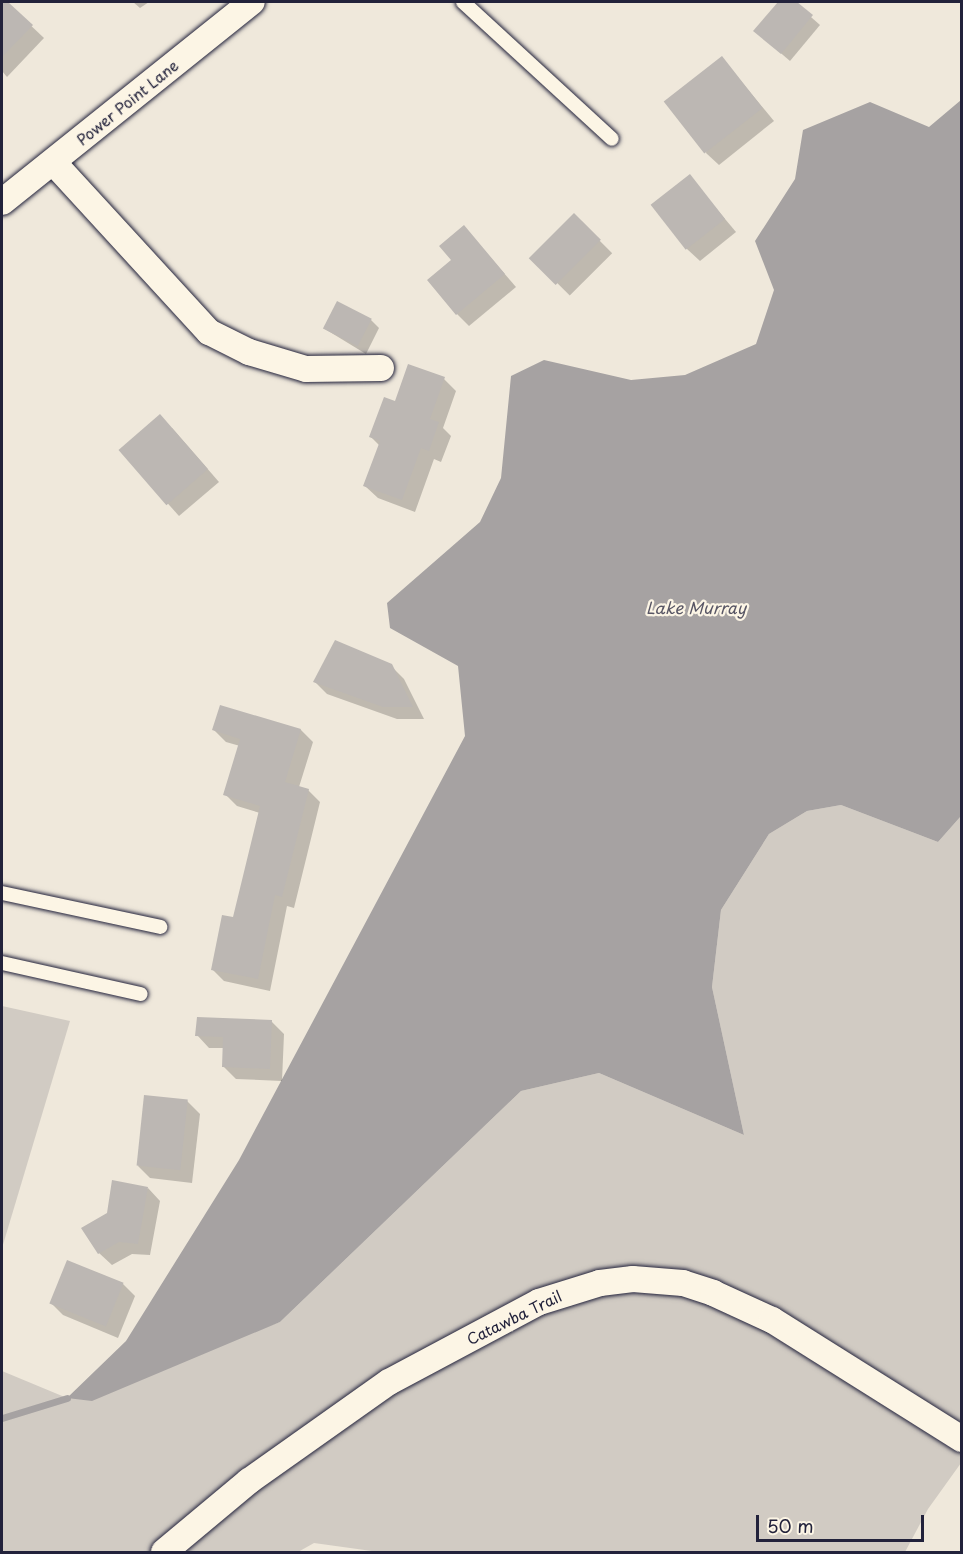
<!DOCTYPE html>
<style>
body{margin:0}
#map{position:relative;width:963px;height:1554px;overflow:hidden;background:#efe8db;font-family:"Playpen Sans",sans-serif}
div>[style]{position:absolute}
.green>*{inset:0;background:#d1cbc3}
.water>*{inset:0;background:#a6a2a2}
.shadow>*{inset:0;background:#0003;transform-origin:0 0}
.stream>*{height:7px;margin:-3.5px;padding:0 3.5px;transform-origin:3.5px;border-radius:3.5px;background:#a6a2a2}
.building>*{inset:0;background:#bcb7b3;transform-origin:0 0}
.roads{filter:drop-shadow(0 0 2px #22223b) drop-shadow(0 0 2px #22223b)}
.lane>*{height:14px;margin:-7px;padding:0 7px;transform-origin:7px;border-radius:7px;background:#fcf5e5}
.street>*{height:26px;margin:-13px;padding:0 13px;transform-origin:13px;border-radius:13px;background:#fcf5e5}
span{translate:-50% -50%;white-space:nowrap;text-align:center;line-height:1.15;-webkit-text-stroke:4.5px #fcf5e5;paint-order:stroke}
.street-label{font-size:15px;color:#22223b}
.water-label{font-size:16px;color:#575564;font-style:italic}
.frame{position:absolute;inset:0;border:3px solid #22223b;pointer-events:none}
.scale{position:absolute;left:756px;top:1515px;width:168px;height:27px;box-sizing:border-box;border:3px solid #22223b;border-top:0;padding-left:8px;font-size:18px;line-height:21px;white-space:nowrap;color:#22223b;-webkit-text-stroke:4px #fcf5e5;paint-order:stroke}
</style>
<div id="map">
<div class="green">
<i style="clip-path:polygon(841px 805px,938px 842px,961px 816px,961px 1463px,928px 1509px,905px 1552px,379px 1552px,314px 1543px,298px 1552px,2px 1552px,2px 1371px,67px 1398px,280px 1322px,521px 1091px,599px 1073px,744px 1135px,712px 987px,721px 910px,769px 834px,807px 811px)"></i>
<i style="clip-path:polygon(2px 1006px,70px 1021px,2px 1248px)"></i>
</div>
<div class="water">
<i style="clip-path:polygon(961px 100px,961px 816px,938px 842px,841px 805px,807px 811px,769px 834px,721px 910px,712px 987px,744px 1135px,599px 1073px,521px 1091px,280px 1322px,92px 1401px,67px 1398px,126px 1341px,239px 1160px,465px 736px,458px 666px,390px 628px,387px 603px,480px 522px,501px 478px,511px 376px,544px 360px,631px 380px,685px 375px,756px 344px,774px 290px,755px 241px,795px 179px,803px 130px,870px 102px,929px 127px)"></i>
</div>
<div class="shadow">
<i style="clip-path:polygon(2px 2px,6px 2px,44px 38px,7px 77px,2px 71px)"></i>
<i style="clip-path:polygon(133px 2px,149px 2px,140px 8px)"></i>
<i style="clip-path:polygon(780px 2px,794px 2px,820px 25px,790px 61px,755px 31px)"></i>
<i style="clip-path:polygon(722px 58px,774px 121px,719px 165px,706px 153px)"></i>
<i style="clip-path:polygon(689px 176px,736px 232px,700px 261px,687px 249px)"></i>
<i style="left:574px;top:215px;width:54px;height:60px;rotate:45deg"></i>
<i style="clip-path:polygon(464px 227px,516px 287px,469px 326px,457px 314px,453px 260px)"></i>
<i style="clip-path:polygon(371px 320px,379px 328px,366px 354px,325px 329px)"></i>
<i style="clip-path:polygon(444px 379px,456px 391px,443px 428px,451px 436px,441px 462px,434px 459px,415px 512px,378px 498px,365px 486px,380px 446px,371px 437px,396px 403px)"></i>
<i style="clip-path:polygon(172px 428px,219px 482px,179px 516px,120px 450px)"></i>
<i style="clip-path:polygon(391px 666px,404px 679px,424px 719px,397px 719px,327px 694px,315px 682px)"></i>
<i style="clip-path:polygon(221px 707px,301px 730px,313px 742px,299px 787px,308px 790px,320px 802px,294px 908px,287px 906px,270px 991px,224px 981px,212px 969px,234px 919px,260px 813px,237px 806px,225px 794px,240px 746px,226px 742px,214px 730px)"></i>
<i style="clip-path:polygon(272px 1022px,284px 1034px,282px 1081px,236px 1079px,223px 1066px,224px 1048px,209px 1048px,197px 1035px)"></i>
<i style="clip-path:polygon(187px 1101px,200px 1114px,192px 1183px,150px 1178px,138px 1166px)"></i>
<i style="clip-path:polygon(148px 1188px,160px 1201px,150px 1255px,132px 1254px,112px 1265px,99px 1253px)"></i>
<i style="clip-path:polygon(123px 1284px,135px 1296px,118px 1338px,63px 1315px,51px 1303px)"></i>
</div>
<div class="stream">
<i style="left:2px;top:1418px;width:68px;rotate:-17.1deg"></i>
</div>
<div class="building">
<i style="clip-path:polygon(2px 2px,8px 2px,33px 25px,2px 57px)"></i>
<i style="clip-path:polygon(778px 2px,797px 2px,813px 15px,781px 54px,753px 31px)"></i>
<i style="left:722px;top:56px;width:66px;height:74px;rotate:52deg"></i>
<i style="left:690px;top:174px;width:57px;height:50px;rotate:52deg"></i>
<i style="left:574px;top:213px;width:38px;height:64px;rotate:45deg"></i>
<i style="clip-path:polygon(464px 225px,505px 274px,456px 315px,427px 280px,451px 260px,439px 246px)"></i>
<i style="left:337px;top:301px;width:39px;height:31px;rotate:27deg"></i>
<i style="clip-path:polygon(408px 364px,445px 377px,430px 419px,439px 422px,429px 451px,421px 448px,402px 500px,363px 486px,380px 441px,369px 437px,384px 397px,395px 401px)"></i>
<i style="left:160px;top:414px;width:73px;height:55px;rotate:49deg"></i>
<i style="clip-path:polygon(335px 640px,392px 664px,413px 707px,383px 707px,313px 682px)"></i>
<i style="clip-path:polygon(220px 705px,301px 729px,285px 782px,309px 789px,282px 897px,275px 895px,258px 979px,211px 970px,222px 915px,233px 917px,260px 806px,223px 795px,240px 739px,212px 730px)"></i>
<i style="clip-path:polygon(197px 1017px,272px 1020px,270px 1069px,222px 1067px,223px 1037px,195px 1036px)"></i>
<i style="left:144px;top:1095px;width:44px;height:71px;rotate:6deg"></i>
<i style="clip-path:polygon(112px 1180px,148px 1187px,138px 1244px,119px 1242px,98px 1254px,81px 1228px,107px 1213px)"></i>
<i style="left:67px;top:1260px;width:61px;height:47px;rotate:22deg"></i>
</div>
<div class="roads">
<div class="lane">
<i style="left:463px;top:2px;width:202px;rotate:42.6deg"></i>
<i style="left:2px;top:893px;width:162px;rotate:12.1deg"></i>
<i style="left:2px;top:963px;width:142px;rotate:12.6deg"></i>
</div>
<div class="street">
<i style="left:53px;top:162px;width:231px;rotate:47.5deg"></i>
<i style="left:209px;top:332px;width:45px;rotate:26.6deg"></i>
<i style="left:249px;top:352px;width:59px;rotate:16.6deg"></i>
<i style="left:306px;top:369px;width:75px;rotate:-0.8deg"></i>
<i style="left:2px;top:202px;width:320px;rotate:-38.7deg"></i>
<i style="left:164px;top:1552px;width:111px;rotate:-39.9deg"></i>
<i style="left:249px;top:1481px;width:171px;rotate:-35.3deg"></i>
<i style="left:389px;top:1382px;width:170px;rotate:-28.1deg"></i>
<i style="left:539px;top:1302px;width:64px;rotate:-17.3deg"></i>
<i style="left:600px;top:1283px;width:33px;rotate:-7deg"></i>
<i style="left:633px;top:1279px;width:50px;rotate:4.6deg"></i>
<i style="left:683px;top:1283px;width:32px;rotate:18deg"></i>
<i style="left:713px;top:1293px;width:65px;rotate:24.6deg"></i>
<i style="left:772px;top:1320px;width:224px;rotate:32.1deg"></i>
</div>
</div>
<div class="street-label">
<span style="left:127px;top:102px;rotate:-39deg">Power Point Lane</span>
<span style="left:514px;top:1317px;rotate:-26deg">Catawba Trail</span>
</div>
<div class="water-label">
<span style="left:696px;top:607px">Lake Murray</span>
</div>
<div class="frame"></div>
<div class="scale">50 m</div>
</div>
